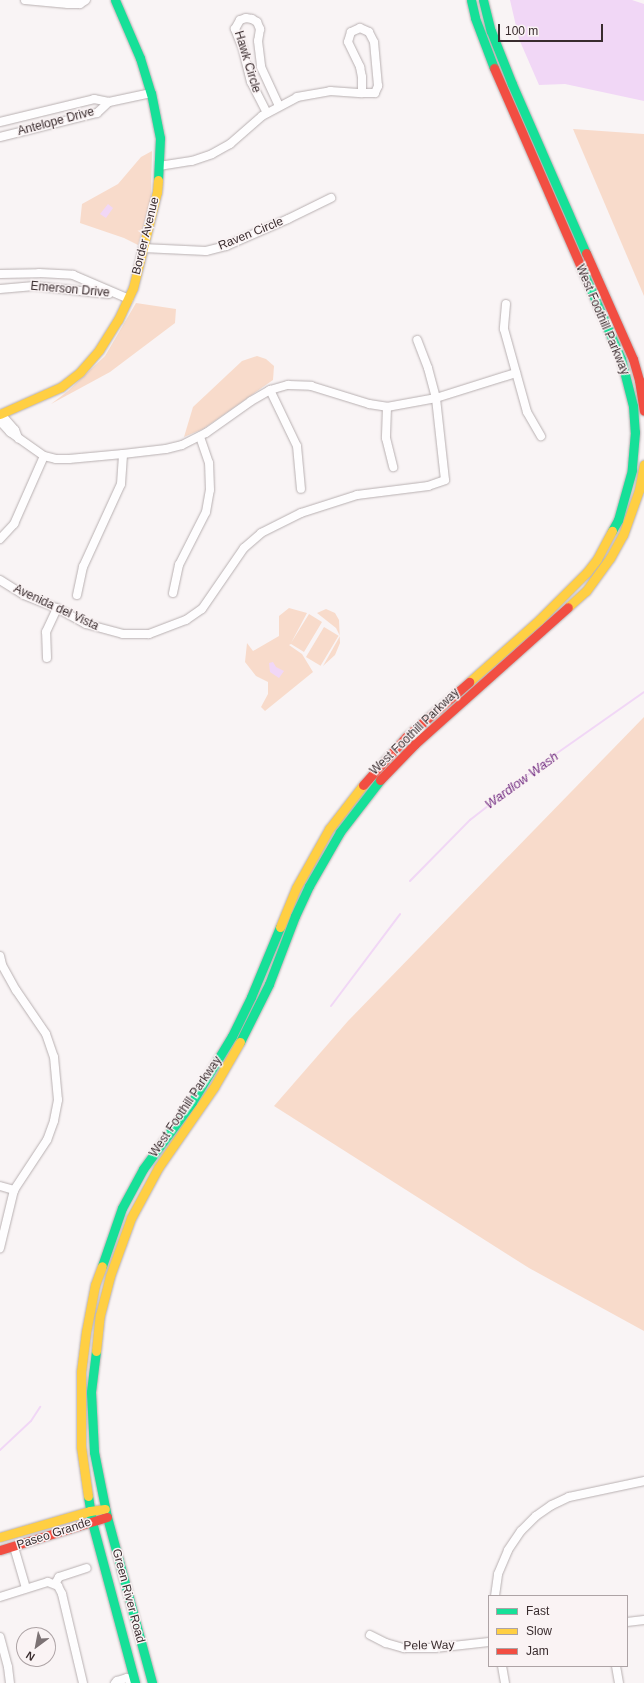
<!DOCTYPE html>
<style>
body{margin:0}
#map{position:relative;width:644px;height:1683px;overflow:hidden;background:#f9f4f5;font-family:Helvetica,sans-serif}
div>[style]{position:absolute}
.green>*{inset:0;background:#f8dbcb;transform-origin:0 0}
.water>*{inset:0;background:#f1d7f6}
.stream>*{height:2px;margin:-1px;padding:0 1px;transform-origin:1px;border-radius:1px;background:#f1d7f6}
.roads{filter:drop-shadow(0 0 1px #b8b0b1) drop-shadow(0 0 1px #b8b0b1)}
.street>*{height:8px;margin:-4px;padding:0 4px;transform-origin:4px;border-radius:4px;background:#fefdfe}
.fast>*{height:9px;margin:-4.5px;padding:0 4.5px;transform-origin:4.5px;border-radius:4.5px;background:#16e098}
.slow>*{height:9px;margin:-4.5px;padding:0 4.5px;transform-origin:4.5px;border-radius:4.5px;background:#ffcf43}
.jam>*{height:9px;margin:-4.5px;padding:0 4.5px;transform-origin:4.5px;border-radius:4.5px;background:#f24e42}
span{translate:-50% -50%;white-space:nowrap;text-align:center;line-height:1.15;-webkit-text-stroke:3px #faf3f4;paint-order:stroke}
.street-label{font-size:12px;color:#392c2e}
.water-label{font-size:13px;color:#732e83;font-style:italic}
.legend{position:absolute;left:488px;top:1595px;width:140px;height:72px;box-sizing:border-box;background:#faf3f4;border:1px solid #ada3a5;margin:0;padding:5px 7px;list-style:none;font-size:12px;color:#392c2e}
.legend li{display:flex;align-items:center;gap:8px;height:20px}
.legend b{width:20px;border:1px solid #ada3a5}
.north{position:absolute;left:16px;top:1627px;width:40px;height:40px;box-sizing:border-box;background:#faf3f4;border:1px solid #ada3a5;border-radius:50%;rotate:212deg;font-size:11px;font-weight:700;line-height:16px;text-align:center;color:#392c2e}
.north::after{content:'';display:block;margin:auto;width:14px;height:18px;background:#7c7274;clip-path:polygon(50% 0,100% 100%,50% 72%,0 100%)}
.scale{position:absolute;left:498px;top:24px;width:105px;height:18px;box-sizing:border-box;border:2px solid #392c2e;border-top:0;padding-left:5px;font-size:12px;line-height:14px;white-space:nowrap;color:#392c2e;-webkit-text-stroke:3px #faf3f4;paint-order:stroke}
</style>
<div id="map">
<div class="green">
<i style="clip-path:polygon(573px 129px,644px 134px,644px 296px)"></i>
<i style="clip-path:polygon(152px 151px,151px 197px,138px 245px,124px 238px,80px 223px,82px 204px,118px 184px,141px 157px)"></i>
<i style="clip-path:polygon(136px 303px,176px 309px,175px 323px,110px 372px,51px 404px,68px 391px,105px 356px)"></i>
<i style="clip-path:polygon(257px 356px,266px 359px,274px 366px,273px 380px,203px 429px,184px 437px,193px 407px,242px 361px)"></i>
<i style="clip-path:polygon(289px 608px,307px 613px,291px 643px,309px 614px,322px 622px,304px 652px,291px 644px,289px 645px,302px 654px,313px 672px,265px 711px,261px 707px,268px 694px,268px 682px,256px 676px,245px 662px,247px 643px,253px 651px,279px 636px,279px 616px)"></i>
<i style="clip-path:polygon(326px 609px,335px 613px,339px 620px,340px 643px,335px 655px,323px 666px,340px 636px,336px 628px,317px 613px)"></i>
<i style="left:324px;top:627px;width:17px;height:35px;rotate:31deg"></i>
<i style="clip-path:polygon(644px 717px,644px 1331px,529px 1268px,274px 1106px,348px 1021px)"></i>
</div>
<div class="water">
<i style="clip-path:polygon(510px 0,632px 0,644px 4px,644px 101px,565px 84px,539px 85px,519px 39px)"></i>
<i style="clip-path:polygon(108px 204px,113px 208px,106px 218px,100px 214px)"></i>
<i style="clip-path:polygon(273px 662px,276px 667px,284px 671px,279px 678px,270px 672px,269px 663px)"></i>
</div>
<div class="stream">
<i style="left:410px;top:881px;width:86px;rotate:-45.5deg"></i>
<i style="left:470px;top:820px;width:93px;rotate:-38deg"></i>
<i style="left:543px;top:763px;width:123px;rotate:-35.1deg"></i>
<i style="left:331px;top:1006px;width:115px;rotate:-53.1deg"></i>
<i style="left:0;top:1450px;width:42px;rotate:-43.1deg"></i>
<i style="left:31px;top:1421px;width:17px;rotate:-57deg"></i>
</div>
<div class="roads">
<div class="street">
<i style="left:25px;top:0;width:43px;rotate:5.3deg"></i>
<i style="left:68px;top:4px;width:12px"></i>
<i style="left:80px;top:4px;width:7px;rotate:-34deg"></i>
<i style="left:267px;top:113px;width:35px;rotate:-117deg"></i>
<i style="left:251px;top:82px;width:34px;rotate:-104deg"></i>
<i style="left:243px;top:49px;width:22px;rotate:-112deg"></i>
<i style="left:235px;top:29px;width:10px;rotate:-61deg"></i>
<i style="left:240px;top:20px;width:6px;rotate:-18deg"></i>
<i style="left:246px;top:18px;width:6px;rotate:9deg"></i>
<i style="left:252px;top:19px;width:6px;rotate:31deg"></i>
<i style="left:257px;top:22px;width:8px;rotate:67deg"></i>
<i style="left:260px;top:29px;width:12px;rotate:99deg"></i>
<i style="left:258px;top:41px;width:26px;rotate:83deg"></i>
<i style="left:261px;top:67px;width:43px;rotate:65.2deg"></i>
<i style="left:0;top:122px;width:97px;rotate:-13.7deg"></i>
<i style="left:94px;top:99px;width:15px;rotate:11deg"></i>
<i style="left:109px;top:102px;width:43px;rotate:-12.1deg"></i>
<i style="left:0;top:137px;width:100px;rotate:-13.9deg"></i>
<i style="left:97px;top:113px;width:16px;rotate:-43deg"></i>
<i style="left:159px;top:166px;width:33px;rotate:-9deg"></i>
<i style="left:192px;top:161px;width:21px;rotate:-19deg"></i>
<i style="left:212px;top:154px;width:21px;rotate:-29deg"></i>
<i style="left:230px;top:144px;width:43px;rotate:-41.2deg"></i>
<i style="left:262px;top:116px;width:40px;rotate:-28deg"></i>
<i style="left:297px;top:97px;width:34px;rotate:-10deg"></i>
<i style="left:330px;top:91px;width:32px;rotate:4deg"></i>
<i style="left:362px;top:93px;width:13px"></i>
<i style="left:375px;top:93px;width:8px;rotate:-67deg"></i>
<i style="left:378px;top:86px;width:44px;rotate:-95.2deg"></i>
<i style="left:374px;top:42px;width:11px;rotate:-117deg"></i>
<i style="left:369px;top:32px;width:10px;rotate:-156deg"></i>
<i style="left:360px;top:28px;width:10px;rotate:156deg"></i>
<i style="left:351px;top:32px;width:10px;rotate:107deg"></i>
<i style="left:348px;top:42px;width:28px;rotate:64deg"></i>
<i style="left:360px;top:67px;width:10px;rotate:79deg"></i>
<i style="left:362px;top:77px;width:16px;rotate:90deg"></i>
<i style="left:143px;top:248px;width:63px;rotate:2.7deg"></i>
<i style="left:206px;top:251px;width:21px;rotate:-14deg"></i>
<i style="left:226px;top:246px;width:68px;rotate:-23.5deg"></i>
<i style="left:288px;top:219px;width:48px;rotate:-26deg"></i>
<i style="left:0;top:274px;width:39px;rotate:-1deg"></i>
<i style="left:39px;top:273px;width:34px;rotate:3deg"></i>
<i style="left:73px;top:275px;width:61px;rotate:23.2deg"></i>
<i style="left:0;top:289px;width:34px;rotate:-5deg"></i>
<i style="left:34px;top:286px;width:75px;rotate:6.1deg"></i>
<i style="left:506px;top:304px;width:25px;rotate:95deg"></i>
<i style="left:504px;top:329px;width:86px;rotate:74.5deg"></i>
<i style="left:527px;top:412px;width:28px;rotate:60deg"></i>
<i style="left:270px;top:390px;width:62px;rotate:64.3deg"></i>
<i style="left:297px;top:446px;width:43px;rotate:84.7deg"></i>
<i style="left:387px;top:407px;width:31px;rotate:92deg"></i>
<i style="left:386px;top:438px;width:30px;rotate:76deg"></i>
<i style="left:1px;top:414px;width:21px;rotate:49deg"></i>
<i style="left:15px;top:430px;width:9px;rotate:69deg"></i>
<i style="left:0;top:421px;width:15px;rotate:48deg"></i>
<i style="left:10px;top:432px;width:42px;rotate:35.2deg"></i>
<i style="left:44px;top:456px;width:12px;rotate:14deg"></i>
<i style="left:56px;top:459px;width:13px"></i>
<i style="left:69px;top:459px;width:54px;rotate:-5.3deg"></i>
<i style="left:123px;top:454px;width:43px;rotate:-6.6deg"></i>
<i style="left:166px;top:449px;width:16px;rotate:-14deg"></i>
<i style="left:182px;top:445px;width:27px;rotate:-27deg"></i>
<i style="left:206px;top:433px;width:55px;rotate:-35.4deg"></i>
<i style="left:251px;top:401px;width:22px;rotate:-30deg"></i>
<i style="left:270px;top:390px;width:19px;rotate:-16deg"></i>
<i style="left:288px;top:385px;width:23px;rotate:2deg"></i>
<i style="left:311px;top:386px;width:61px;rotate:17.2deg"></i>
<i style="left:369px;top:404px;width:18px;rotate:9deg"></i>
<i style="left:387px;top:407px;width:50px;rotate:-10.4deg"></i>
<i style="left:436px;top:398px;width:84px;rotate:-17.4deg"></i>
<i style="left:0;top:539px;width:21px;rotate:-47deg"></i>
<i style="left:14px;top:524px;width:74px;rotate:-66.2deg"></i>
<i style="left:0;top:580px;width:28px;rotate:32deg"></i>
<i style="left:24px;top:595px;width:35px;rotate:22deg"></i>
<i style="left:57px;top:608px;width:33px;rotate:29deg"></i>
<i style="left:86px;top:624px;width:38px;rotate:15deg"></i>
<i style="left:123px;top:634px;width:26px"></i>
<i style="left:149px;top:634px;width:40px;rotate:-21deg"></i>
<i style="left:186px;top:620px;width:19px;rotate:-35deg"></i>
<i style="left:202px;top:609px;width:74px;rotate:-55.5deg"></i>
<i style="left:244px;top:548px;width:23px;rotate:-41deg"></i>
<i style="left:261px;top:533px;width:45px;rotate:-26.6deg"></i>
<i style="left:301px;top:513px;width:59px;rotate:-17.8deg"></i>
<i style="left:357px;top:495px;width:72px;rotate:-7.2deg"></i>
<i style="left:428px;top:486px;width:18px;rotate:-19deg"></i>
<i style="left:445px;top:480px;width:82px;rotate:-96.3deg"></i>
<i style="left:436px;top:398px;width:31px;rotate:-105deg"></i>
<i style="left:428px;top:368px;width:30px;rotate:-111deg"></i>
<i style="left:173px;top:593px;width:29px;rotate:-78deg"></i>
<i style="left:179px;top:565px;width:59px;rotate:-63deg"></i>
<i style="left:206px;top:512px;width:22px;rotate:-80deg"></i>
<i style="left:210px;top:490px;width:27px;rotate:-92deg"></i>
<i style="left:209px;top:463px;width:28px;rotate:-109deg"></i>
<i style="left:77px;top:595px;width:29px;rotate:-78deg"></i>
<i style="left:83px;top:567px;width:91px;rotate:-65.4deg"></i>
<i style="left:121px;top:484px;width:30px;rotate:-86deg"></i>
<i style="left:47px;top:658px;width:26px;rotate:-92deg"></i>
<i style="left:46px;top:632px;width:26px;rotate:-65deg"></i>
<i style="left:0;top:956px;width:9px;rotate:77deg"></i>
<i style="left:2px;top:965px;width:29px;rotate:61deg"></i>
<i style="left:16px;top:990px;width:53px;rotate:55.7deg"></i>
<i style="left:46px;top:1034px;width:24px;rotate:71deg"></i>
<i style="left:54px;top:1057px;width:43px;rotate:84.7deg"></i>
<i style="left:58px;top:1100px;width:21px;rotate:101deg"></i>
<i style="left:54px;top:1121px;width:20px;rotate:110deg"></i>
<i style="left:47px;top:1140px;width:60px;rotate:123.4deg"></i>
<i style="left:14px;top:1190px;width:60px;rotate:103.6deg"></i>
<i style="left:0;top:1186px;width:15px;rotate:16deg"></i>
<i style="left:14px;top:1547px;width:43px;rotate:73.7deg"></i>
<i style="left:55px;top:1584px;width:8px;rotate:-60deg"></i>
<i style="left:59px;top:1577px;width:29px;rotate:-18deg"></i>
<i style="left:495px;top:1596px;width:22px;rotate:-82deg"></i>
<i style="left:498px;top:1574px;width:26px;rotate:-67deg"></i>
<i style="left:508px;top:1550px;width:23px;rotate:-56deg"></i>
<i style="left:521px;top:1531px;width:21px;rotate:-45deg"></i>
<i style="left:536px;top:1516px;width:19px;rotate:-35deg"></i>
<i style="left:552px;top:1505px;width:19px;rotate:-25deg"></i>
<i style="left:569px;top:1497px;width:77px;rotate:-12deg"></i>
<i style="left:0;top:1597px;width:50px;rotate:-17.4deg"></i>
<i style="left:48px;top:1582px;width:11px;rotate:22deg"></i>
<i style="left:58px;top:1586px;width:9px;rotate:63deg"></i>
<i style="left:62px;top:1594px;width:91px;rotate:76.7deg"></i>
<i style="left:627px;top:1622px;width:17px;rotate:-7deg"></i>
<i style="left:370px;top:1635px;width:18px;rotate:27deg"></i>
<i style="left:386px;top:1643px;width:19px;rotate:16deg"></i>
<i style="left:404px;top:1648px;width:31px"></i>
<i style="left:435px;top:1648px;width:54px;rotate:-6.3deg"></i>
<i style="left:0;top:1637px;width:31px;rotate:75deg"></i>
<i style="left:8px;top:1667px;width:16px;rotate:83deg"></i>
<i style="left:502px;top:1666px;width:17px;rotate:80deg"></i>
<i style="left:616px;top:1666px;width:17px;rotate:80deg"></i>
<i style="left:115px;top:1683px;width:3px;rotate:-45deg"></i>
<i style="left:117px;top:1681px;width:10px;rotate:-17deg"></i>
<i style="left:127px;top:1678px;width:6px;rotate:31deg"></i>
<i style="left:132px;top:1681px;width:3px;rotate:135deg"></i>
</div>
<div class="fast">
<i style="left:115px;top:0;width:63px;rotate:66.7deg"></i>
<i style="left:140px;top:58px;width:37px;rotate:73deg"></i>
<i style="left:151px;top:93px;width:46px;rotate:78.7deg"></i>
<i style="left:160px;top:138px;width:42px;rotate:92.7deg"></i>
<i style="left:471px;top:0;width:18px;rotate:77deg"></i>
<i style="left:475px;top:18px;width:53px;rotate:69.2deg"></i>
<i style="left:483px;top:0;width:32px;rotate:76deg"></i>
<i style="left:491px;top:31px;width:57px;rotate:68.4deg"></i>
<i style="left:512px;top:84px;width:184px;rotate:66.4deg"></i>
<i style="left:581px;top:267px;width:100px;rotate:66.5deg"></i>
<i style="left:621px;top:359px;width:49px;rotate:75.7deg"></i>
<i style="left:633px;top:406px;width:26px;rotate:86deg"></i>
<i style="left:635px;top:432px;width:38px;rotate:95deg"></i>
<i style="left:632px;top:470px;width:52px;rotate:105.6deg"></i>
<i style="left:618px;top:520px;width:13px;rotate:119deg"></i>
<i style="left:240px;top:1042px;width:65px;rotate:-63.4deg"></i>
<i style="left:269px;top:984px;width:73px;rotate:-69.1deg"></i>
<i style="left:295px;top:916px;width:33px;rotate:-65deg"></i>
<i style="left:309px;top:886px;width:62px;rotate:-60.1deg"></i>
<i style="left:340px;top:832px;width:66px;rotate:-52.4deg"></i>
<i style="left:102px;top:1266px;width:61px;rotate:-71deg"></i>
<i style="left:122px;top:1208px;width:44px;rotate:-61.7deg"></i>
<i style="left:143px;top:1169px;width:83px;rotate:-53.8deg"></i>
<i style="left:192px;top:1102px;width:77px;rotate:-58.8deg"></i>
<i style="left:232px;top:1036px;width:43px;rotate:-64deg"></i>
<i style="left:251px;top:997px;width:76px;rotate:-67.5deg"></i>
<i style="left:96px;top:1351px;width:41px;rotate:97deg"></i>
<i style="left:91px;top:1392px;width:60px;rotate:87.1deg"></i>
<i style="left:94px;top:1452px;width:66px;rotate:78.7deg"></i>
<i style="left:107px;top:1517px;width:172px;rotate:74.8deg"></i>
<i style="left:88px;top:1496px;width:26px;rotate:81deg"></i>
<i style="left:92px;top:1522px;width:167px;rotate:75deg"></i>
</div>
<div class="slow">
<i style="left:0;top:414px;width:67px;rotate:-23.9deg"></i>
<i style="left:61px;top:387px;width:24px;rotate:-38deg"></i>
<i style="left:80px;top:372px;width:29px;rotate:-49deg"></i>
<i style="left:99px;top:350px;width:36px;rotate:-58deg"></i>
<i style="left:118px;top:320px;width:35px;rotate:-65deg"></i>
<i style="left:133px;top:288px;width:99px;rotate:-76deg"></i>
<i style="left:157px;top:192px;width:12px;rotate:-85deg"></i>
<i style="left:568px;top:607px;width:24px;rotate:-42deg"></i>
<i style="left:586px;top:591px;width:41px;rotate:-54deg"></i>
<i style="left:610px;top:558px;width:26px;rotate:-61deg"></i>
<i style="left:623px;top:535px;width:48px;rotate:-70.4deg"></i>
<i style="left:639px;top:490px;width:26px;rotate:-79deg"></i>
<i style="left:469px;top:682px;width:94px;rotate:-41.5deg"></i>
<i style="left:539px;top:620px;width:68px;rotate:-45deg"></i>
<i style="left:587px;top:572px;width:16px;rotate:-52deg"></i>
<i style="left:597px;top:559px;width:32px;rotate:-62deg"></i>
<i style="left:280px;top:927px;width:42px;rotate:-67.7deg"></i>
<i style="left:296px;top:888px;width:68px;rotate:-60.8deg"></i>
<i style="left:329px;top:829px;width:56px;rotate:-52.3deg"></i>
<i style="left:96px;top:1351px;width:36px;rotate:-84deg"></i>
<i style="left:100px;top:1315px;width:40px;rotate:-75.6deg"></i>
<i style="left:110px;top:1276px;width:62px;rotate:-70.1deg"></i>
<i style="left:131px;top:1218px;width:57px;rotate:-61.6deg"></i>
<i style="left:158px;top:1168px;width:98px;rotate:-55.3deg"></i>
<i style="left:214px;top:1087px;width:52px;rotate:-60deg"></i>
<i style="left:88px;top:1496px;width:49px;rotate:-98.1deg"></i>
<i style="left:81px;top:1447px;width:75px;rotate:-90deg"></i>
<i style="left:81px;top:1372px;width:40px;rotate:-82.9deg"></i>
<i style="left:86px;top:1332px;width:48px;rotate:-79.2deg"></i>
<i style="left:95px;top:1285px;width:20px;rotate:-70deg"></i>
<i style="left:0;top:1537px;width:94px;rotate:-16.1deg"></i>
<i style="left:90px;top:1511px;width:15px;rotate:-8deg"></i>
</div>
<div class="jam">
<i style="left:494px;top:68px;width:217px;rotate:66.4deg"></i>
<i style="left:586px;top:253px;width:116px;rotate:66.1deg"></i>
<i style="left:633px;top:359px;width:22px;rotate:74deg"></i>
<i style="left:639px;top:380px;width:31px;rotate:81deg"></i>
<i style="left:380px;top:780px;width:50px;rotate:-45.8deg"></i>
<i style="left:415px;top:744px;width:205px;rotate:-41.8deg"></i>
<i style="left:363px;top:785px;width:64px;rotate:-48.1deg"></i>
<i style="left:406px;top:737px;width:84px;rotate:-41.1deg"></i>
<i style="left:0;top:1550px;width:112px;rotate:-17.1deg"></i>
</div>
</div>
<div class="street-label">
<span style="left:247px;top:62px;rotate:73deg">Hawk Circle</span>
<span style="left:56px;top:122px;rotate:-15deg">Antelope Drive</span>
<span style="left:251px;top:234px;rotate:-22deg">Raven Circle</span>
<span style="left:146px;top:236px;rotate:-76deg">Border Avenue</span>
<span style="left:70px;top:290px;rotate:5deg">Emerson Drive</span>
<span style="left:602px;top:320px;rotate:67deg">West Foothill Parkway</span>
<span style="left:56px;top:608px;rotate:25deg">Avenida del Vista</span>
<span style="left:415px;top:732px;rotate:-44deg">West Foothill Parkway</span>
<span style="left:186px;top:1107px;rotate:-56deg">West Foothill Parkway</span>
<span style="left:54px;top:1534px;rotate:-18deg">Paseo Grande</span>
<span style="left:128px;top:1596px;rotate:75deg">Green River Road</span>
<span style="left:429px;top:1646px;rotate:-1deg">Pele Way</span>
</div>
<div class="water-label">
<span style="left:522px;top:781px;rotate:-36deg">Wardlow Wash</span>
</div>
<ul class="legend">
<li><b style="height:5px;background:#16e098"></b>Fast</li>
<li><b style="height:5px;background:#ffcf43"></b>Slow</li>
<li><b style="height:5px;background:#f24e42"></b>Jam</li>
</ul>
<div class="north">N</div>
<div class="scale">100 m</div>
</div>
